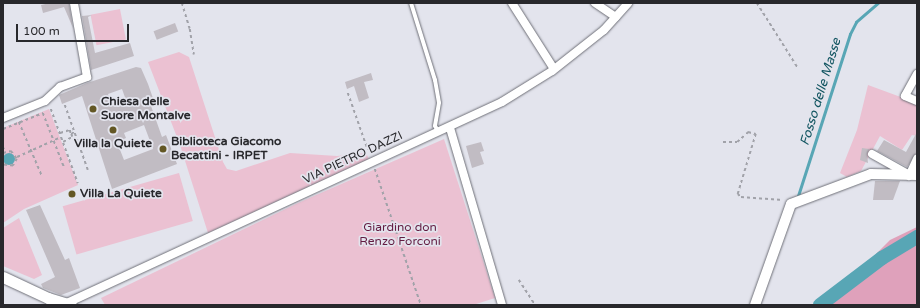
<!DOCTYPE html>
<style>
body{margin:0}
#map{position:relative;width:920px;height:308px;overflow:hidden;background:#e3e4ed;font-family:"Varela Round",sans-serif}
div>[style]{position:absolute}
.green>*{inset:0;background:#ebc1d2;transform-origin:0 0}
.forest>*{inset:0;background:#dfa1bb}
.water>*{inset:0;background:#58a6b5}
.round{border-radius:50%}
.stream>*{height:2.5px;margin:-1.25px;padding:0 1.25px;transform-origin:1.25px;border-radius:1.25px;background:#58a6b5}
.river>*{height:14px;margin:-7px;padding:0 7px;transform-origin:7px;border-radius:7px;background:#58a6b5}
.building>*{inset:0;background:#c1bcc3;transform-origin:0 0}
.path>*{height:1.5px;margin-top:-0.75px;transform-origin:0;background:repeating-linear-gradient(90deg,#a1a2a9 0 3px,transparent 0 6px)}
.roads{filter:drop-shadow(0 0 1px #6f7078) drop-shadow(0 0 1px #6f7078)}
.service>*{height:4px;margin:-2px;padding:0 2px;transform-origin:2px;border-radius:2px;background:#fff}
.minor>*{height:8px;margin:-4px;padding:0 4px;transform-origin:4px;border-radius:4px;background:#fff}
.tertiary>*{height:10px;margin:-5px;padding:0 5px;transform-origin:5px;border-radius:5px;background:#fff}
.secondary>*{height:11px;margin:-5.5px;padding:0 5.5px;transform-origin:5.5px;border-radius:5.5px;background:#fff}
.dots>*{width:11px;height:11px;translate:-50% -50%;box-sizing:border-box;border:2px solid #e3e4ed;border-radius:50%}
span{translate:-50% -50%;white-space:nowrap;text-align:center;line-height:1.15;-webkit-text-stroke:3.5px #e3e4ed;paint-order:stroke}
.poi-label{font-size:12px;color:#28282c;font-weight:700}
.left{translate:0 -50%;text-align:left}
.street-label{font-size:12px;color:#28282c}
.park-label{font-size:12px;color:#631c42}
.water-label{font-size:13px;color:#125561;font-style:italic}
.frame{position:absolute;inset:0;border:4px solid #28282c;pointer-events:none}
.scale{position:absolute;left:16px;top:24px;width:113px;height:18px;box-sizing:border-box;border:2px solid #28282c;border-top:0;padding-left:5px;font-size:12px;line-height:14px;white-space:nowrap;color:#28282c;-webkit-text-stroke:3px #e3e4ed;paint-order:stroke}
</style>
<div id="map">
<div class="green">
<i style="left:120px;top:9px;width:31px;height:30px;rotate:79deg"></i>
<i style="clip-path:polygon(179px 52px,189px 57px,223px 162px,227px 169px,236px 171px,290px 153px,337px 156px,366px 153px,369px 159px,208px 233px,180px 145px,148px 62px)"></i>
<i style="clip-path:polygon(868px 85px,917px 103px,917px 136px,912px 135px,902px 150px,880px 136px,861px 171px,847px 177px,840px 173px,857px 130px)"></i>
<i style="clip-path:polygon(49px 109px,78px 185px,24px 209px,3px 223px,3px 128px)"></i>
<i style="clip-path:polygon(444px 139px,495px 298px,473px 305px,105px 305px,101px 298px,298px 203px)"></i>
<i style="left:179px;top:173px;width:50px;height:121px;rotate:74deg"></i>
<i style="clip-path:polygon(19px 218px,42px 275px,34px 279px,3px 266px,3px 228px)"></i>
</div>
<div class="forest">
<i style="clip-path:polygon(917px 227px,917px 305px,825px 305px,890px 240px)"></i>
</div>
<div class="water">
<i class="round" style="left:3px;top:153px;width:12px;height:12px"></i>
</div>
<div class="stream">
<i style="left:798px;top:196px;width:170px;rotate:-72.2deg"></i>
<i style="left:850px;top:34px;width:13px;rotate:-63deg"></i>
<i style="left:856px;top:22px;width:29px;rotate:-41deg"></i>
</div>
<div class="river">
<i style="left:820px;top:305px;width:78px;rotate:-37.2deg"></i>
<i style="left:882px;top:258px;width:41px;rotate:-31deg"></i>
</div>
<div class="building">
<i style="clip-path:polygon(50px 3px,69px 3px,73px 28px,64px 7px,43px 13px,41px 5px)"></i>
<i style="clip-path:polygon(92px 15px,88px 17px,95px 53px,130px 43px,134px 56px,91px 70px,82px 16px)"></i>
<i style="left:175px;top:23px;width:9px;height:23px;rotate:69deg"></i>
<i style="clip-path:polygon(evenodd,136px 67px,141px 68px,148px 84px,154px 101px,150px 103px,162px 137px,166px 135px,177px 164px,112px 189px,82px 96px,62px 104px,59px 95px,87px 83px,136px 67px,122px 89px,127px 103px,117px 107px,115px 103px,112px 105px,108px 94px,122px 89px,136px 67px,144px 125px,153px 149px,124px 160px,117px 142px,126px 138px,124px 133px,144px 125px)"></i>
<i style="clip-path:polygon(371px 73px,373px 80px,364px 82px,369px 98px,359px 102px,354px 86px,347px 89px,345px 82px)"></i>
<i style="clip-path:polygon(917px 132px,917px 153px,907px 167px,877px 151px,884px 140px,906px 152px)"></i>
<i style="clip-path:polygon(481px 142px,484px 151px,480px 152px,484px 164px,472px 168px,466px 146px)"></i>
<i style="clip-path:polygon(862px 148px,869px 149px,867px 154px,868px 163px,860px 160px)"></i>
<i style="clip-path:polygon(875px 181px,900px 181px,893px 200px,873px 200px)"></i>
<i style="clip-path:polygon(40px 205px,65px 260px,69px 258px,80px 288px,61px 295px,43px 288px,41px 284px,55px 277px,26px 210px)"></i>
</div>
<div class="path">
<i style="left:182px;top:3px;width:27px;rotate:73deg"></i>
<i style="left:190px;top:29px;width:26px;rotate:81deg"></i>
<i style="left:757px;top:3px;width:77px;rotate:57.8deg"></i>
<i style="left:348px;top:93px;width:60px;rotate:70.7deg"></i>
<i style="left:65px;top:105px;width:69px;rotate:70.5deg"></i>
<i style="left:51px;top:109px;width:79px;rotate:70deg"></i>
<i style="left:19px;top:122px;width:59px;rotate:66.9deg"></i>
<i style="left:3px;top:129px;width:43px;rotate:-21.8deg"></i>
<i style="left:43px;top:113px;width:58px;rotate:68.7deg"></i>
<i style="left:60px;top:133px;width:10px;rotate:-17deg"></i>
<i style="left:70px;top:130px;width:4px;rotate:76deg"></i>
<i style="left:71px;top:134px;width:4px;rotate:-34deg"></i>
<i style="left:63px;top:142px;width:10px;rotate:-29deg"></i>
<i style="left:72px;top:137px;width:3px;rotate:-108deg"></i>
<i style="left:723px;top:142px;width:14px"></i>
<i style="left:737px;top:142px;width:15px;rotate:-42deg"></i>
<i style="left:748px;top:132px;width:8px;rotate:14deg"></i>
<i style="left:756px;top:134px;width:63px;rotate:106.7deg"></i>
<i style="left:738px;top:194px;width:4px;rotate:45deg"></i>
<i style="left:741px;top:197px;width:42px;rotate:4.1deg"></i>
<i style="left:3px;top:147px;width:4px;rotate:63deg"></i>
<i style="left:3px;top:153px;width:8px;rotate:-14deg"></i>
<i style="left:11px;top:151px;width:10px;rotate:53deg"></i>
<i style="left:17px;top:159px;width:8px;rotate:120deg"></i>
<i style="left:13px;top:166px;width:10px;rotate:-174deg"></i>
<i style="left:17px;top:157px;width:48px;rotate:-24.4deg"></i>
<i style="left:375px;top:169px;width:144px;rotate:71.3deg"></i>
<i style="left:519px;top:280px;width:30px;rotate:57deg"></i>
</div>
<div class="roads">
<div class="service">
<i style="left:411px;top:3px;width:81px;rotate:72.7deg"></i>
<i style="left:435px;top:80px;width:23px;rotate:80deg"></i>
<i style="left:439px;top:103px;width:23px;rotate:100deg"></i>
<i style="left:435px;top:126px;width:6px;rotate:59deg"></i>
</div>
<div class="minor">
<i style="left:512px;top:3px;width:78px;rotate:57.5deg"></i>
<i style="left:595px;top:3px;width:25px;rotate:34deg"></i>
<i style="left:917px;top:74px;width:25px;rotate:119deg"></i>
<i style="left:905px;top:96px;width:13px;rotate:23deg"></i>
<i style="left:3px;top:118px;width:45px;rotate:-22deg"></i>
<i style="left:45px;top:101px;width:21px;rotate:-43deg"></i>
<i style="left:60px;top:87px;width:29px;rotate:-20deg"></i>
<i style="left:87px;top:77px;width:75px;rotate:-100deg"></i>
<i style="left:450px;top:128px;width:184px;rotate:73.6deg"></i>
<i style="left:872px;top:154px;width:41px;rotate:29.1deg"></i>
<i style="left:909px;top:176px;width:19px;rotate:-65deg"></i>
<i style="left:67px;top:303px;width:479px;rotate:-24.8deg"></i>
<i style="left:502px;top:102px;width:59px;rotate:-31.8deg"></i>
<i style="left:552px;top:71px;width:66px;rotate:-38.3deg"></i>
<i style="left:604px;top:30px;width:36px;rotate:-48deg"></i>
</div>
<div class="tertiary">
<i style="left:755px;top:305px;width:107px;rotate:-70.4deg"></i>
<i style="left:791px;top:204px;width:85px;rotate:-20.6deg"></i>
<i style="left:871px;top:174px;width:46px;rotate:1.2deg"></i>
</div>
<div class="secondary">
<i style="left:3px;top:277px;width:50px;rotate:25deg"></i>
<i style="left:48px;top:298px;width:24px;rotate:17deg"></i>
</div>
</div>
<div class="dots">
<i style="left:93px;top:109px;background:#635724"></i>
<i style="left:113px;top:130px;background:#635724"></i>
<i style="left:163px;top:149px;background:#635724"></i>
<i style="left:72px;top:194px;background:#635724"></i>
</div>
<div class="poi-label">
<span class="left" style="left:101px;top:109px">Chiesa delle<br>Suore Montalve</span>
<span class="left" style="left:171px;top:149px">Biblioteca Giacomo<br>Becattini - IRPET</span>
<span style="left:113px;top:144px">Villa la Quiete</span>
<span class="left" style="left:80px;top:194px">Villa La Quiete</span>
</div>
<div class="street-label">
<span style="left:353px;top:158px;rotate:-25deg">VIA PIETRO DAZZI</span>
</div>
<div class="park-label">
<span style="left:400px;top:235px">Giardino don<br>Renzo Forconi</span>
</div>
<div class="water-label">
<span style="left:821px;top:92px;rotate:-73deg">Fosso delle Masse</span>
</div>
<div class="frame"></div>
<div class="scale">100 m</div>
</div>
